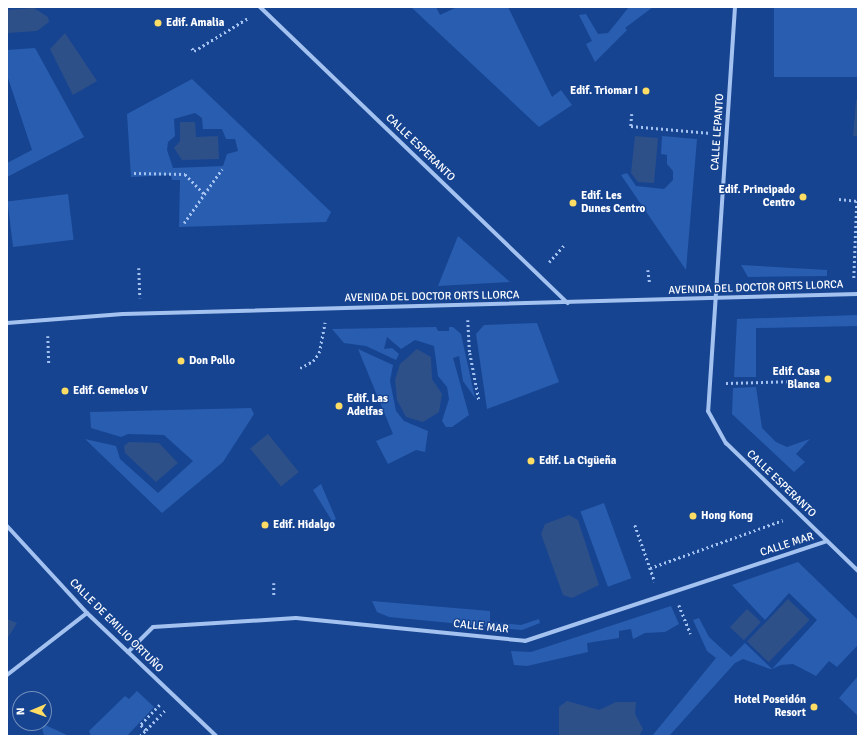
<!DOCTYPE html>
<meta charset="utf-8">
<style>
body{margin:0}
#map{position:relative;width:865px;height:743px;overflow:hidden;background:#164491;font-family:Signika,sans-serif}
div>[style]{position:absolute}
.green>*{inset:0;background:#285db0;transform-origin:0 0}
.water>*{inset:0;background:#2e5089;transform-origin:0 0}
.path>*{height:2.5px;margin-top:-1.25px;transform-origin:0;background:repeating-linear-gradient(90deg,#a4c2f0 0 2px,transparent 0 5px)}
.street>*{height:4px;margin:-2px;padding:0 2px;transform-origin:2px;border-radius:2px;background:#a4c2f0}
.dots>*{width:11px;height:11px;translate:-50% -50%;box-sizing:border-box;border:2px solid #164491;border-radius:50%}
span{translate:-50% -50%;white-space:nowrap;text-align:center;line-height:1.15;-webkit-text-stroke:3px #164491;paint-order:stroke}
.poi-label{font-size:11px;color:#fff;font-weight:700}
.left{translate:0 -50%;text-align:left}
.right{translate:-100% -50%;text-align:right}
.street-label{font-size:11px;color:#fff}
.frame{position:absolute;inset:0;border:8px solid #fff;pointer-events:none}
.north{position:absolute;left:12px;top:691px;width:40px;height:40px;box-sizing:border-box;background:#164491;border:1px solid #738fbd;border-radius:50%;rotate:268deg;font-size:11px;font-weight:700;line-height:16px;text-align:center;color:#fff}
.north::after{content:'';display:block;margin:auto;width:14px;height:18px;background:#ffdc63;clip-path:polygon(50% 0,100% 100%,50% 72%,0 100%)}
</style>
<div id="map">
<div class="green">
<i style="clip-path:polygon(411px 7px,436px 7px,440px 15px,457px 7px,508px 7px,552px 97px,561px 90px,572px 105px,539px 127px)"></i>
<i style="clip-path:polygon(629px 7px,653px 7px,625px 28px,627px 30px,595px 62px,586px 44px,592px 41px,579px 15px,586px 14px,598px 34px,608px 33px)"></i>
<i style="left:774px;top:7px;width:84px;height:70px"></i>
<i style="clip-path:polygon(35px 48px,84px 137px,7px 177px,7px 163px,32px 150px,7px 75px,7px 50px)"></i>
<i style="clip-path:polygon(evenodd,192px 79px,331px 212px,326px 222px,179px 227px,180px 180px,172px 180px,171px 175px,131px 177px,127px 114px,192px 79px,195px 113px,202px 118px,203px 129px,222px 129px,226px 139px,235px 139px,238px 151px,227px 154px,223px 166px,173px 168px,167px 150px,168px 142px,175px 136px,174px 119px,195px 113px)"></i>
<i style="clip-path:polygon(662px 136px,697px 139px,686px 270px,621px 175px,627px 173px,636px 186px,664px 189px,673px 180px,673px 171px,667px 164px,667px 155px,661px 154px)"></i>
<i style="left:68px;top:194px;width:46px;height:61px;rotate:83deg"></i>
<i style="clip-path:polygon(458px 236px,510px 282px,438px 286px)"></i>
<i style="clip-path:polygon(741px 265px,827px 270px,827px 276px,748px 277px)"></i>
<i style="clip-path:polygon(858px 315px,858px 326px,756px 328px,756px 377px,734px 377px,737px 319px)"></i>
<i style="clip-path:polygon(537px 323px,559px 382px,487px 409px,476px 334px,484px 325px)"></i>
<i style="clip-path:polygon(436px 327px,438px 331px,449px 331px,449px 327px,453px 327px,461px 334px,475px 398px,463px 381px,459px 356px,453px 358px,469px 415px,452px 427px,446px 427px,442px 421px,449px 399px,447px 387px,438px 376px,434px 346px,415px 340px,401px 349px,387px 337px,384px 349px,392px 348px,399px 354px,396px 360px,366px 346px,344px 343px,332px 329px)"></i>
<i style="clip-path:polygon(358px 349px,393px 365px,390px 381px,396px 411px,404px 421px,428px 431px,425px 452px,416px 450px,388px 464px,376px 441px,393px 434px)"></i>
<i style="clip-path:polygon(756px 387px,762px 428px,776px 442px,787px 447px,810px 439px,796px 454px,805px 462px,794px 472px,732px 414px,733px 388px)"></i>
<i style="clip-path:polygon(251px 408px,254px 414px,223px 462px,162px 513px,85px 439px,116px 446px,120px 459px,158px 493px,193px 461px,164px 435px,128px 434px,121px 437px,91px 428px,90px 412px)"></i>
<i style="clip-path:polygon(321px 484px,336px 519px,332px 521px,313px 490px)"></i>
<i style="left:604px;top:503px;width:80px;height:25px;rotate:70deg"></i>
<i style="clip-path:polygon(798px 562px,858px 620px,858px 645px,837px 667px,829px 661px,816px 676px,793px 664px,781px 665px,772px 669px,770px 669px,743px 659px,735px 663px,669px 736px,652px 736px,716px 658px,707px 651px,693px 620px,699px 618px,709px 637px,731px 657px,745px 643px,772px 669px,817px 620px,789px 593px,765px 620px,732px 585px)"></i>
<i style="clip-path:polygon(372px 601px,490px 611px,490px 622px,521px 625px,539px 619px,540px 623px,522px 630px,389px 617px,377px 612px)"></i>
<i style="clip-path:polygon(671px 606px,679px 624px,665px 632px,645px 633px,633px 639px,631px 629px,619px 631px,619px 638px,587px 643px,588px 652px,527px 666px,514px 665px,511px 651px,531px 652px)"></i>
<i style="clip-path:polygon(858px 676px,858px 716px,839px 698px)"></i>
<i style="clip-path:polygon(137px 691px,154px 707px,127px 736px,91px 736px,89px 731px,125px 696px,129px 699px)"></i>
<i style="clip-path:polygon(41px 723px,69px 736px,44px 736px)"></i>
</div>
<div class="water">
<i style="clip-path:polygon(34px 8px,48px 17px,49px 22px,37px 31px,7px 33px,7px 10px)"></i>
<i style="clip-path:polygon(65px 33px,97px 81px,73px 95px,50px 49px)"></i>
<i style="clip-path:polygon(856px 100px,858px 101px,858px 136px,853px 136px)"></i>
<i style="clip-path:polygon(180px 122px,195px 122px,196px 137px,218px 136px,219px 159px,182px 160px,174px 148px,180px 141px)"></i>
<i style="clip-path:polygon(635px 136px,658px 138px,654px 183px,638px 182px,631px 173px)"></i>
<i style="clip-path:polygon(417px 349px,431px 357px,432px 379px,442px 394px,439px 412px,423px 422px,406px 417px,397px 400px,395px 380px,400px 364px)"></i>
<i style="left:268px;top:434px;width:49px;height:23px;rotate:51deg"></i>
<i style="clip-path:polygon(129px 442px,159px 443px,178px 463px,156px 482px,125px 453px,124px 446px)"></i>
<i style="clip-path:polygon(569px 515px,578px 520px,599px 585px,572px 598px,563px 595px,541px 534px,545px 524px)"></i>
<i style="left:788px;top:599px;width:30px;height:59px;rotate:44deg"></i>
<i style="left:747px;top:609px;width:19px;height:25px;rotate:43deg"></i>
<i style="clip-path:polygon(7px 619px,17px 623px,7px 639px)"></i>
<i style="clip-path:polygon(567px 701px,599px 710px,616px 702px,636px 702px,635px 714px,643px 729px,639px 736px,559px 736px,559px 707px)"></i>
</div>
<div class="path">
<i style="left:192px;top:48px;width:4px;rotate:56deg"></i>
<i style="left:194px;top:51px;width:63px;rotate:-31.4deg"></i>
<i style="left:632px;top:114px;width:12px;rotate:95deg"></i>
<i style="left:631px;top:126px;width:80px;rotate:5deg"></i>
<i style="left:134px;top:173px;width:51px;rotate:1.1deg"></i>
<i style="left:185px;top:174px;width:28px;rotate:46deg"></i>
<i style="left:839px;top:199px;width:18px;rotate:6deg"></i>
<i style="left:857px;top:201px;width:79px;rotate:92.2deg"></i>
<i style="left:184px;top:223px;width:66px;rotate:-54.9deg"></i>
<i style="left:549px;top:262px;width:25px;rotate:-48deg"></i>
<i style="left:139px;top:268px;width:30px;rotate:88deg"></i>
<i style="left:648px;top:270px;width:14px;rotate:82deg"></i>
<i style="left:468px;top:320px;width:33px;rotate:87deg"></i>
<i style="left:470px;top:353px;width:48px;rotate:79.2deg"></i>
<i style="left:48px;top:336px;width:29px;rotate:88deg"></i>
<i style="left:300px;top:368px;width:15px;rotate:-28deg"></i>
<i style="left:313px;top:361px;width:10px;rotate:-53deg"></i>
<i style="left:319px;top:353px;width:31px;rotate:-79deg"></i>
<i style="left:726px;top:383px;width:73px;rotate:-1.6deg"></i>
<i style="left:635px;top:525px;width:60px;rotate:70.7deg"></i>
<i style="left:650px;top:568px;width:141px;rotate:-19.8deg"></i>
<i style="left:274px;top:583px;width:13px;rotate:90deg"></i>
<i style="left:679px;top:605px;width:31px;rotate:68deg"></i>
<i style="left:160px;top:705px;width:28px;rotate:134deg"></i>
<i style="left:141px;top:725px;width:7px;rotate:45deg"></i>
<i style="left:146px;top:730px;width:29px;rotate:-46deg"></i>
<i style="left:140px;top:736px;width:8px;rotate:-45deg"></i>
</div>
<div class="street">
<i style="left:260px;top:7px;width:427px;rotate:43.9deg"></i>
<i style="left:735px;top:7px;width:405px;rotate:93.8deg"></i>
<i style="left:708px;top:411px;width:37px;rotate:61deg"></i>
<i style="left:726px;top:443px;width:184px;rotate:44.1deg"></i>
<i style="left:7px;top:323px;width:116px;rotate:-4.4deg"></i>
<i style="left:123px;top:314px;width:735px;rotate:-1.56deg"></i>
<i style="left:7px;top:526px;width:118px;rotate:47.4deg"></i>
<i style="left:87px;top:613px;width:178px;rotate:43.6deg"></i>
<i style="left:128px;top:652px;width:35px;rotate:-45deg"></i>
<i style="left:153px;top:627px;width:143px;rotate:-3.6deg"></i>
<i style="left:296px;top:618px;width:230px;rotate:5.7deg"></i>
<i style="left:525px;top:641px;width:318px;rotate:-18.3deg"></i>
<i style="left:7px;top:675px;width:101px;rotate:-37.8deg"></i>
</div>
<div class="dots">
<i style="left:158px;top:23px;background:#ffdc63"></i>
<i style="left:646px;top:91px;background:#ffdc63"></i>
<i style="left:803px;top:197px;background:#ffdc63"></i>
<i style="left:573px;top:203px;background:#ffdc63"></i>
<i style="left:181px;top:361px;background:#ffdc63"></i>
<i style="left:828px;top:379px;background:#ffdc63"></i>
<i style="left:65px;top:391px;background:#ffdc63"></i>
<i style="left:339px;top:406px;background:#ffdc63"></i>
<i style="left:531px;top:461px;background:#ffdc63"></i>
<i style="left:693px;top:516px;background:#ffdc63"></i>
<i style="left:265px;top:525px;background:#ffdc63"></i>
<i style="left:814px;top:707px;background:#ffdc63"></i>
</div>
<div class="poi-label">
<span class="left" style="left:166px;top:23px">Edif. Amalia</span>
<span class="right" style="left:638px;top:91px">Edif. Triomar I</span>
<span class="right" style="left:795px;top:197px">Edif. Principado<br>Centro</span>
<span class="left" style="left:581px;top:203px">Edif. Les<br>Dunes Centro</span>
<span class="left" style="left:189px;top:361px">Don Pollo</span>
<span class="right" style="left:820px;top:379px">Edif. Casa<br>Blanca</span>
<span class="left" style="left:73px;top:391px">Edif. Gemelos V</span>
<span class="left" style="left:347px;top:406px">Edif. Las<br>Adelfas</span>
<span class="left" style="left:539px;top:461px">Edif. La Cigüeña</span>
<span class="left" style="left:701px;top:516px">Hong Kong</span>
<span class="left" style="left:273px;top:525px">Edif. Hidalgo</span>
<span class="right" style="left:806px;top:707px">Hotel Poseidón<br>Resort</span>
</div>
<div class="street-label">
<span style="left:718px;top:132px;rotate:-86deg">CALLE LEPANTO</span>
<span style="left:420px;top:148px;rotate:44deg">CALLE ESPERANTO</span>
<span style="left:756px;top:288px;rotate:-2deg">AVENIDA DEL DOCTOR ORTS LLORCA</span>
<span style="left:432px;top:297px;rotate:-1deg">AVENIDA DEL DOCTOR ORTS LLORCA</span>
<span style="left:781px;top:484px;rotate:44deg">CALLE ESPERANTO</span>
<span style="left:787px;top:545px;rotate:-18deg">CALLE MAR</span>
<span style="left:116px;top:626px;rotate:45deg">CALLE DE EMILIO ORTUÑO</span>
<span style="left:481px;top:627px;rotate:6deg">CALLE MAR</span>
</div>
<div class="frame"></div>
<div class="north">N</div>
</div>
